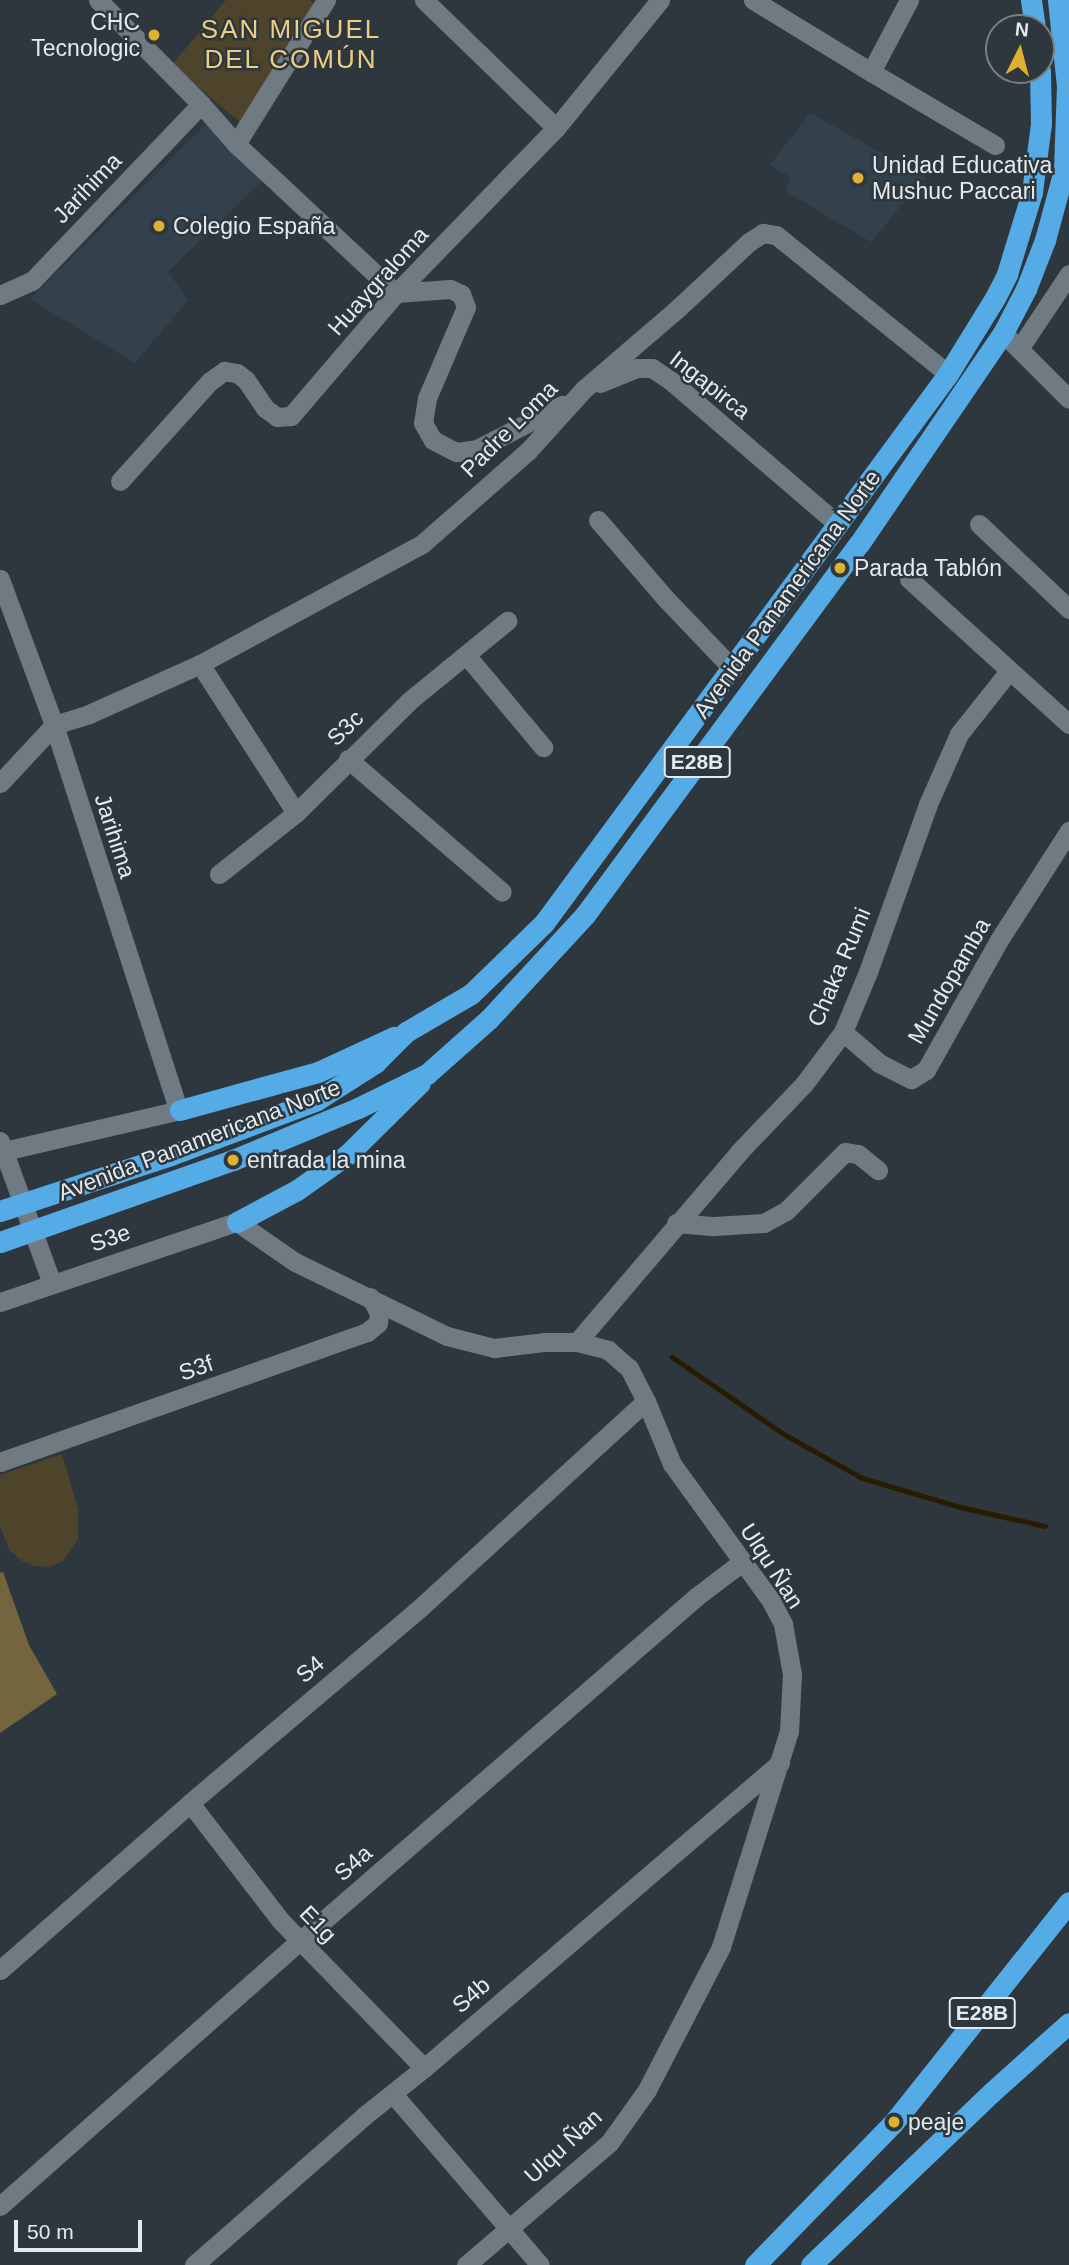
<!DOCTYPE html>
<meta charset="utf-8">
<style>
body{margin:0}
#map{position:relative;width:1069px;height:2265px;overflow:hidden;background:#2e373d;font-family:Helvetica,sans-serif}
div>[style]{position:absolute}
.built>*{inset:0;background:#32414c}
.green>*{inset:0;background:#4e442c}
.forest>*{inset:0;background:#74653f}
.stream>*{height:5px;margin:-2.5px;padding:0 2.5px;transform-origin:2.5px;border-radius:2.5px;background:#271c01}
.street>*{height:19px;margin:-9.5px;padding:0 9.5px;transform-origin:9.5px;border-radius:9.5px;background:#707a82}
.highway>*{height:21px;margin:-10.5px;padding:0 10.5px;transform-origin:10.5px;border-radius:10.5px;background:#54abe6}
.dots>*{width:19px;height:19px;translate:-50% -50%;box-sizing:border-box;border:4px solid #2e373d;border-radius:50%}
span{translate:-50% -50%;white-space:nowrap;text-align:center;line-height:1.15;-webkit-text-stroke:5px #2e373d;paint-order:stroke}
.shield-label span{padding:2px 5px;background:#2e373d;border:2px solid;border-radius:5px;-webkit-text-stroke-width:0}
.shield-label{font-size:21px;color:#e4eaee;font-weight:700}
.poi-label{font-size:23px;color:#e4eaee}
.right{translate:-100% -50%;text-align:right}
.left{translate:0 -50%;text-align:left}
.street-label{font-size:23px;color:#e4eaee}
.quarter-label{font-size:26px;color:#edce83;letter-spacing:2px}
.north{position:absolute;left:985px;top:14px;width:70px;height:70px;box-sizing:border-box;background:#2e373d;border:2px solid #777f84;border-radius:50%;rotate:6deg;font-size:19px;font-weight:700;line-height:28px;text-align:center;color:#e4eaee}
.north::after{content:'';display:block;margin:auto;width:24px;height:32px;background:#deb133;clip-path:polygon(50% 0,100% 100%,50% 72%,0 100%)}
.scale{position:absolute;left:14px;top:2220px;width:128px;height:32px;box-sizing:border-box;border:4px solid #e4eaee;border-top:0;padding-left:9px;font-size:21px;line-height:24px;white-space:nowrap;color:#e4eaee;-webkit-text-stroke:5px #2e373d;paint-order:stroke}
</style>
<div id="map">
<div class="built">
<i style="clip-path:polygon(810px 113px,928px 179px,921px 181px,871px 242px,785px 191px,790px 177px,770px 165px)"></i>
<i style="clip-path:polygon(209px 121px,262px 181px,168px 272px,188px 300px,135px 363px,30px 299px)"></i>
</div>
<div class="green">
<i style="clip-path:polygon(226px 0,310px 0,316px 7px,242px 124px,172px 65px)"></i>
<i style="clip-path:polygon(62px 1454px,78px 1509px,78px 1540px,62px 1562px,50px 1567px,34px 1566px,22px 1561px,9px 1550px,0 1526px,0 1475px)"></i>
</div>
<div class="forest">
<i style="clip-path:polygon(3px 1572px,29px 1645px,57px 1694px,0 1733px,0 1573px)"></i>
</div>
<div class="stream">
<i style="left:672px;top:1357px;width:134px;rotate:34.6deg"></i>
<i style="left:782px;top:1433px;width:92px;rotate:29.4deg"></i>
<i style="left:862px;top:1478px;width:102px;rotate:16.5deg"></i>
<i style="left:960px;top:1507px;width:87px;rotate:12.6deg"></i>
</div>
<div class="street">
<i style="left:98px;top:0;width:146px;rotate:45.3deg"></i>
<i style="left:201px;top:104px;width:53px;rotate:48.8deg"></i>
<i style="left:236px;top:144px;width:219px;rotate:43deg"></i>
<i style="left:396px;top:293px;width:54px;rotate:-4.2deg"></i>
<i style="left:450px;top:289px;width:12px;rotate:24deg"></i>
<i style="left:461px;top:294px;width:14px;rotate:69deg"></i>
<i style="left:466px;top:307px;width:99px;rotate:113.2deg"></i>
<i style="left:427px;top:398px;width:25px;rotate:99deg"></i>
<i style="left:423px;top:423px;width:20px;rotate:60deg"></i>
<i style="left:433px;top:440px;width:26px;rotate:28deg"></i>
<i style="left:456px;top:452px;width:21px;rotate:-8deg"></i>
<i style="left:477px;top:449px;width:96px;rotate:-27.4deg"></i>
<i style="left:424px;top:0;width:184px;rotate:44.1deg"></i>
<i style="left:753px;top:0;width:138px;rotate:31.4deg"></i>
<i style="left:909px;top:0;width:81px;rotate:117.8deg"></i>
<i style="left:871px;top:72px;width:144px;rotate:30.5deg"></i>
<i style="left:236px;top:144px;width:170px;rotate:-58deg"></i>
<i style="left:0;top:295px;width:35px;rotate:-24deg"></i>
<i style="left:32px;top:281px;width:245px;rotate:-46.3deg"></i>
<i style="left:1003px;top:333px;width:93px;rotate:45deg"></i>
<i style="left:1019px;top:349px;width:90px;rotate:-56.3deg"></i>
<i style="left:600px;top:383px;width:40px;rotate:-22deg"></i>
<i style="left:637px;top:368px;width:15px"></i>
<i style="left:652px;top:368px;width:22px;rotate:34deg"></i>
<i style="left:670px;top:380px;width:219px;rotate:40.7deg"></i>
<i style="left:120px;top:481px;width:133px;rotate:-48deg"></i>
<i style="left:209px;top:382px;width:19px;rotate:-36deg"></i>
<i style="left:224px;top:371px;width:13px;rotate:9deg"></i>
<i style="left:237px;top:373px;width:11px;rotate:38deg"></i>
<i style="left:246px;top:380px;width:34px;rotate:56deg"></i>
<i style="left:265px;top:408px;width:15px;rotate:37deg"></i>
<i style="left:277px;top:417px;width:14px;rotate:-4deg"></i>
<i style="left:291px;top:416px;width:162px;rotate:-49.5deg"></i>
<i style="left:396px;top:293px;width:230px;rotate:-45.9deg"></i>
<i style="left:556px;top:128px;width:165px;rotate:-50.9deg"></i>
<i style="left:598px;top:520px;width:104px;rotate:49.3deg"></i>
<i style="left:666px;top:599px;width:97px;rotate:46.3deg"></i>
<i style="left:979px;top:524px;width:124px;rotate:43.4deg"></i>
<i style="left:0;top:579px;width:156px;rotate:69.7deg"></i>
<i style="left:54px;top:725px;width:404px;rotate:72.1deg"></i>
<i style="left:909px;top:579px;width:216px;rotate:42.2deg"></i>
<i style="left:467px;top:656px;width:119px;rotate:50.1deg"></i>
<i style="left:200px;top:664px;width:177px;rotate:57.2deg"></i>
<i style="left:348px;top:759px;width:203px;rotate:40.8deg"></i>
<i style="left:0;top:783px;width:79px;rotate:-47deg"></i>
<i style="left:54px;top:725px;width:37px;rotate:-17deg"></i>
<i style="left:89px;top:714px;width:122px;rotate:-24.2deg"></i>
<i style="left:200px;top:664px;width:252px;rotate:-28.4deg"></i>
<i style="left:422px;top:544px;width:141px;rotate:-41.3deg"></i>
<i style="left:528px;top:451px;width:84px;rotate:-47.9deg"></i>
<i style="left:584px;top:389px;width:121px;rotate:-40.7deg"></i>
<i style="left:676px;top:310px;width:100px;rotate:-43deg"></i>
<i style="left:749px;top:242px;width:17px;rotate:-33deg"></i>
<i style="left:763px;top:233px;width:13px;rotate:9deg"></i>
<i style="left:776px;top:235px;width:221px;rotate:38.9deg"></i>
<i style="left:219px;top:874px;width:98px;rotate:-38.4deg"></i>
<i style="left:296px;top:813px;width:159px;rotate:-44.7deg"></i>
<i style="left:409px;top:701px;width:127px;rotate:-39.2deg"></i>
<i style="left:843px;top:1032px;width:48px;rotate:40.7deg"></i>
<i style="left:879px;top:1063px;width:36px;rotate:27deg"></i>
<i style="left:911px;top:1079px;width:17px;rotate:-31deg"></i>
<i style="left:926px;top:1070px;width:149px;rotate:-60.7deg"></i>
<i style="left:999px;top:940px;width:130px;rotate:-57.3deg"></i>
<i style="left:0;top:1141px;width:152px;rotate:70deg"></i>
<i style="left:0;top:1152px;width:185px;rotate:-13.1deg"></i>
<i style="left:676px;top:1223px;width:38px;rotate:5deg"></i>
<i style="left:714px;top:1226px;width:50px;rotate:-3.4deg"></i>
<i style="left:764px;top:1223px;width:25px;rotate:-29deg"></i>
<i style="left:786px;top:1211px;width:83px;rotate:-45deg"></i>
<i style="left:845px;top:1152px;width:13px;rotate:9deg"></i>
<i style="left:858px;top:1154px;width:26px;rotate:39deg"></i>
<i style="left:0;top:1302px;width:250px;rotate:-18.7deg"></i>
<i style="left:237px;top:1222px;width:70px;rotate:34.6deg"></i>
<i style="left:295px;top:1262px;width:169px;rotate:26deg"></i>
<i style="left:447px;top:1336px;width:49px;rotate:14.3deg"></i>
<i style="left:494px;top:1348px;width:50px;rotate:-6.8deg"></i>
<i style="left:544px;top:1342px;width:33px"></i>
<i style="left:577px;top:1342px;width:32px;rotate:14deg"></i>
<i style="left:608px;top:1350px;width:28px;rotate:41deg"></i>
<i style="left:629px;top:1368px;width:37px;rotate:63deg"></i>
<i style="left:646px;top:1401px;width:68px;rotate:67.6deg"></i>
<i style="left:672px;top:1464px;width:169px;rotate:54.1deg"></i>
<i style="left:771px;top:1601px;width:26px;rotate:62deg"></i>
<i style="left:783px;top:1624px;width:51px;rotate:79.8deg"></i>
<i style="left:792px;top:1674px;width:57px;rotate:93deg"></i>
<i style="left:789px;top:1731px;width:226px;rotate:107.5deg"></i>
<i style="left:721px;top:1947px;width:161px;rotate:117.4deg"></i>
<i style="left:647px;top:2090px;width:65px;rotate:125.6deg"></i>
<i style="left:609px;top:2143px;width:188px;rotate:139.5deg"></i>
<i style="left:577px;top:1342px;width:250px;rotate:-49.5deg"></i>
<i style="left:739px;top:1152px;width:94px;rotate:-46.3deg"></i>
<i style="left:804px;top:1084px;width:65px;rotate:-53.1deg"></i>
<i style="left:843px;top:1032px;width:65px;rotate:-67.4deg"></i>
<i style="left:868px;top:972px;width:178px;rotate:-70.3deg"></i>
<i style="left:928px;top:804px;width:77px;rotate:-66.1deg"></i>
<i style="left:959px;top:734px;width:80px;rotate:-51.6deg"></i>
<i style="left:0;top:1462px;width:389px;rotate:-19.5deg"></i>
<i style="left:367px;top:1332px;width:14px;rotate:-39deg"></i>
<i style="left:378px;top:1323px;width:10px;rotate:-84deg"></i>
<i style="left:379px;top:1313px;width:18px;rotate:-119deg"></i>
<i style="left:190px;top:1803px;width:149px;rotate:52.4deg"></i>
<i style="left:281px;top:1921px;width:205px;rotate:45.8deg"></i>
<i style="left:0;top:1970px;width:253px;rotate:-41.3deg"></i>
<i style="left:190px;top:1803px;width:303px;rotate:-40.3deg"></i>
<i style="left:421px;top:1607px;width:305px;rotate:-42.5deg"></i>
<i style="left:393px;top:2094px;width:225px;rotate:49.3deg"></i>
<i style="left:0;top:2206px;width:400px;rotate:-41.5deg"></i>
<i style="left:300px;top:1941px;width:525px;rotate:-40.98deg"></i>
<i style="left:696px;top:1597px;width:58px;rotate:-37.3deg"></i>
<i style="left:194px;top:2265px;width:226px;rotate:-41.2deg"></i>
<i style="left:364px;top:2116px;width:77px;rotate:-38.7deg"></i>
<i style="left:424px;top:2068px;width:469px;rotate:-40.6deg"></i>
</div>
<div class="highway">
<i style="left:1031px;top:0;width:28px;rotate:82deg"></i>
<i style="left:180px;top:1110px;width:143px;rotate:-15.4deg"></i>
<i style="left:318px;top:1072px;width:84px;rotate:-24.7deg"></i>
<i style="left:0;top:1211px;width:180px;rotate:-18.1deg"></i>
<i style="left:171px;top:1155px;width:156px;rotate:-20.6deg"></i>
<i style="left:317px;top:1100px;width:69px;rotate:-32.5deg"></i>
<i style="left:375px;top:1063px;width:44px;rotate:-45deg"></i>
<i style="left:406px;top:1032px;width:75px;rotate:-30.3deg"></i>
<i style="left:471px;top:994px;width:102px;rotate:-44.2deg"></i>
<i style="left:544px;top:923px;width:682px;rotate:-53.65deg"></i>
<i style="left:948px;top:374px;width:89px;rotate:-58.3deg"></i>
<i style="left:995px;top:298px;width:27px;rotate:-63deg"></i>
<i style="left:1007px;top:274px;width:86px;rotate:-73deg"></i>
<i style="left:1032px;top:192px;width:69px;rotate:-82.5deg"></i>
<i style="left:1041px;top:124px;width:54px;rotate:-91.1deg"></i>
<i style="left:237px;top:1222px;width:68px;rotate:-28.1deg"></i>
<i style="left:297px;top:1190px;width:62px;rotate:-35.2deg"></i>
<i style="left:348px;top:1154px;width:101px;rotate:-44.6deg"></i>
<i style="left:0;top:1242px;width:247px;rotate:-19.4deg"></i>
<i style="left:233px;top:1160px;width:135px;rotate:-22.6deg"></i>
<i style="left:358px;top:1108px;width:77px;rotate:-26.2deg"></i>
<i style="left:427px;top:1074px;width:83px;rotate:-41.6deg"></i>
<i style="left:489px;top:1019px;width:142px;rotate:-47.3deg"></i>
<i style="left:585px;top:915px;width:461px;rotate:-53.6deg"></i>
<i style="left:859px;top:544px;width:255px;rotate:-55.7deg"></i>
<i style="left:1003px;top:333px;width:50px;rotate:-62.4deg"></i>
<i style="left:1026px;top:289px;width:53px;rotate:-68.8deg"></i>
<i style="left:1045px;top:240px;width:73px;rotate:-74.8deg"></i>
<i style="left:1064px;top:170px;width:84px;rotate:-88deg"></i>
<i style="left:1067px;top:86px;width:86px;rotate:-96deg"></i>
<i style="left:755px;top:2265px;width:199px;rotate:-45.8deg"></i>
<i style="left:894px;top:2122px;width:281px;rotate:-51.5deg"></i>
<i style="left:811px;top:2265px;width:250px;rotate:-43.7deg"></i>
<i style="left:992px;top:2092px;width:103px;rotate:-41.9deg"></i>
</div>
<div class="dots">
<i style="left:154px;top:35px;background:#deb133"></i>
<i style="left:858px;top:178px;background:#deb133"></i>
<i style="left:159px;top:226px;background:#deb133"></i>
<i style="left:840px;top:568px;background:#deb133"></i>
<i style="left:233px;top:1160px;background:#deb133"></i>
<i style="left:894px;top:2122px;background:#deb133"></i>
</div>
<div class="shield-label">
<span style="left:697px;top:762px">E28B</span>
<span style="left:982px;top:2013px">E28B</span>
</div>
<div class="poi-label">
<span class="right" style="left:140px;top:35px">CHC<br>Tecnologic</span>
<span class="left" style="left:872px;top:178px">Unidad Educativa<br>Mushuc Paccari</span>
<span class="left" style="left:173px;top:226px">Colegio España</span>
<span class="left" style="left:854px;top:568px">Parada Tablón</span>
<span class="left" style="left:247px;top:1160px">entrada la mina</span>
<span class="left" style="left:908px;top:2122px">peaje</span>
</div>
<div class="street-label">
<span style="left:87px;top:188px;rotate:-46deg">Jarihima</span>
<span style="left:378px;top:281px;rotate:-48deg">Huaygraloma</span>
<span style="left:710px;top:385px;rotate:38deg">Ingapirca</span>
<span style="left:509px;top:429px;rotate:-45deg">Padre Loma</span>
<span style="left:787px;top:594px;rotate:-54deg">Avenida Panamericana Norte</span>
<span style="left:345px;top:728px;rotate:-44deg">S3c</span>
<span style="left:115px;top:836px;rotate:72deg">Jarihima</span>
<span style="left:839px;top:967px;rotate:-67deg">Chaka Rumi</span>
<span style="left:949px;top:981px;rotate:-60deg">Mundopamba</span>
<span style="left:199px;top:1140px;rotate:-21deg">Avenida Panamericana Norte</span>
<span style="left:110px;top:1238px;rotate:-19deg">S3e</span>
<span style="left:196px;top:1368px;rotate:-19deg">S3f</span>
<span style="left:772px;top:1566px;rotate:57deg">Ulqu Ñan</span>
<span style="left:310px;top:1669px;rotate:-40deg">S4</span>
<span style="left:353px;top:1863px;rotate:-41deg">S4a</span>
<span style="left:318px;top:1924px;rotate:46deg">E1g</span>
<span style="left:471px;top:1995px;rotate:-41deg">S4b</span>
<span style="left:563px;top:2146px;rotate:-43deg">Ulqu Ñan</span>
</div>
<div class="quarter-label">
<span style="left:291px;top:45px">SAN MIGUEL<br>DEL COMÚN</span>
</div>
<div class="north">N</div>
<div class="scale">50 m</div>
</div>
